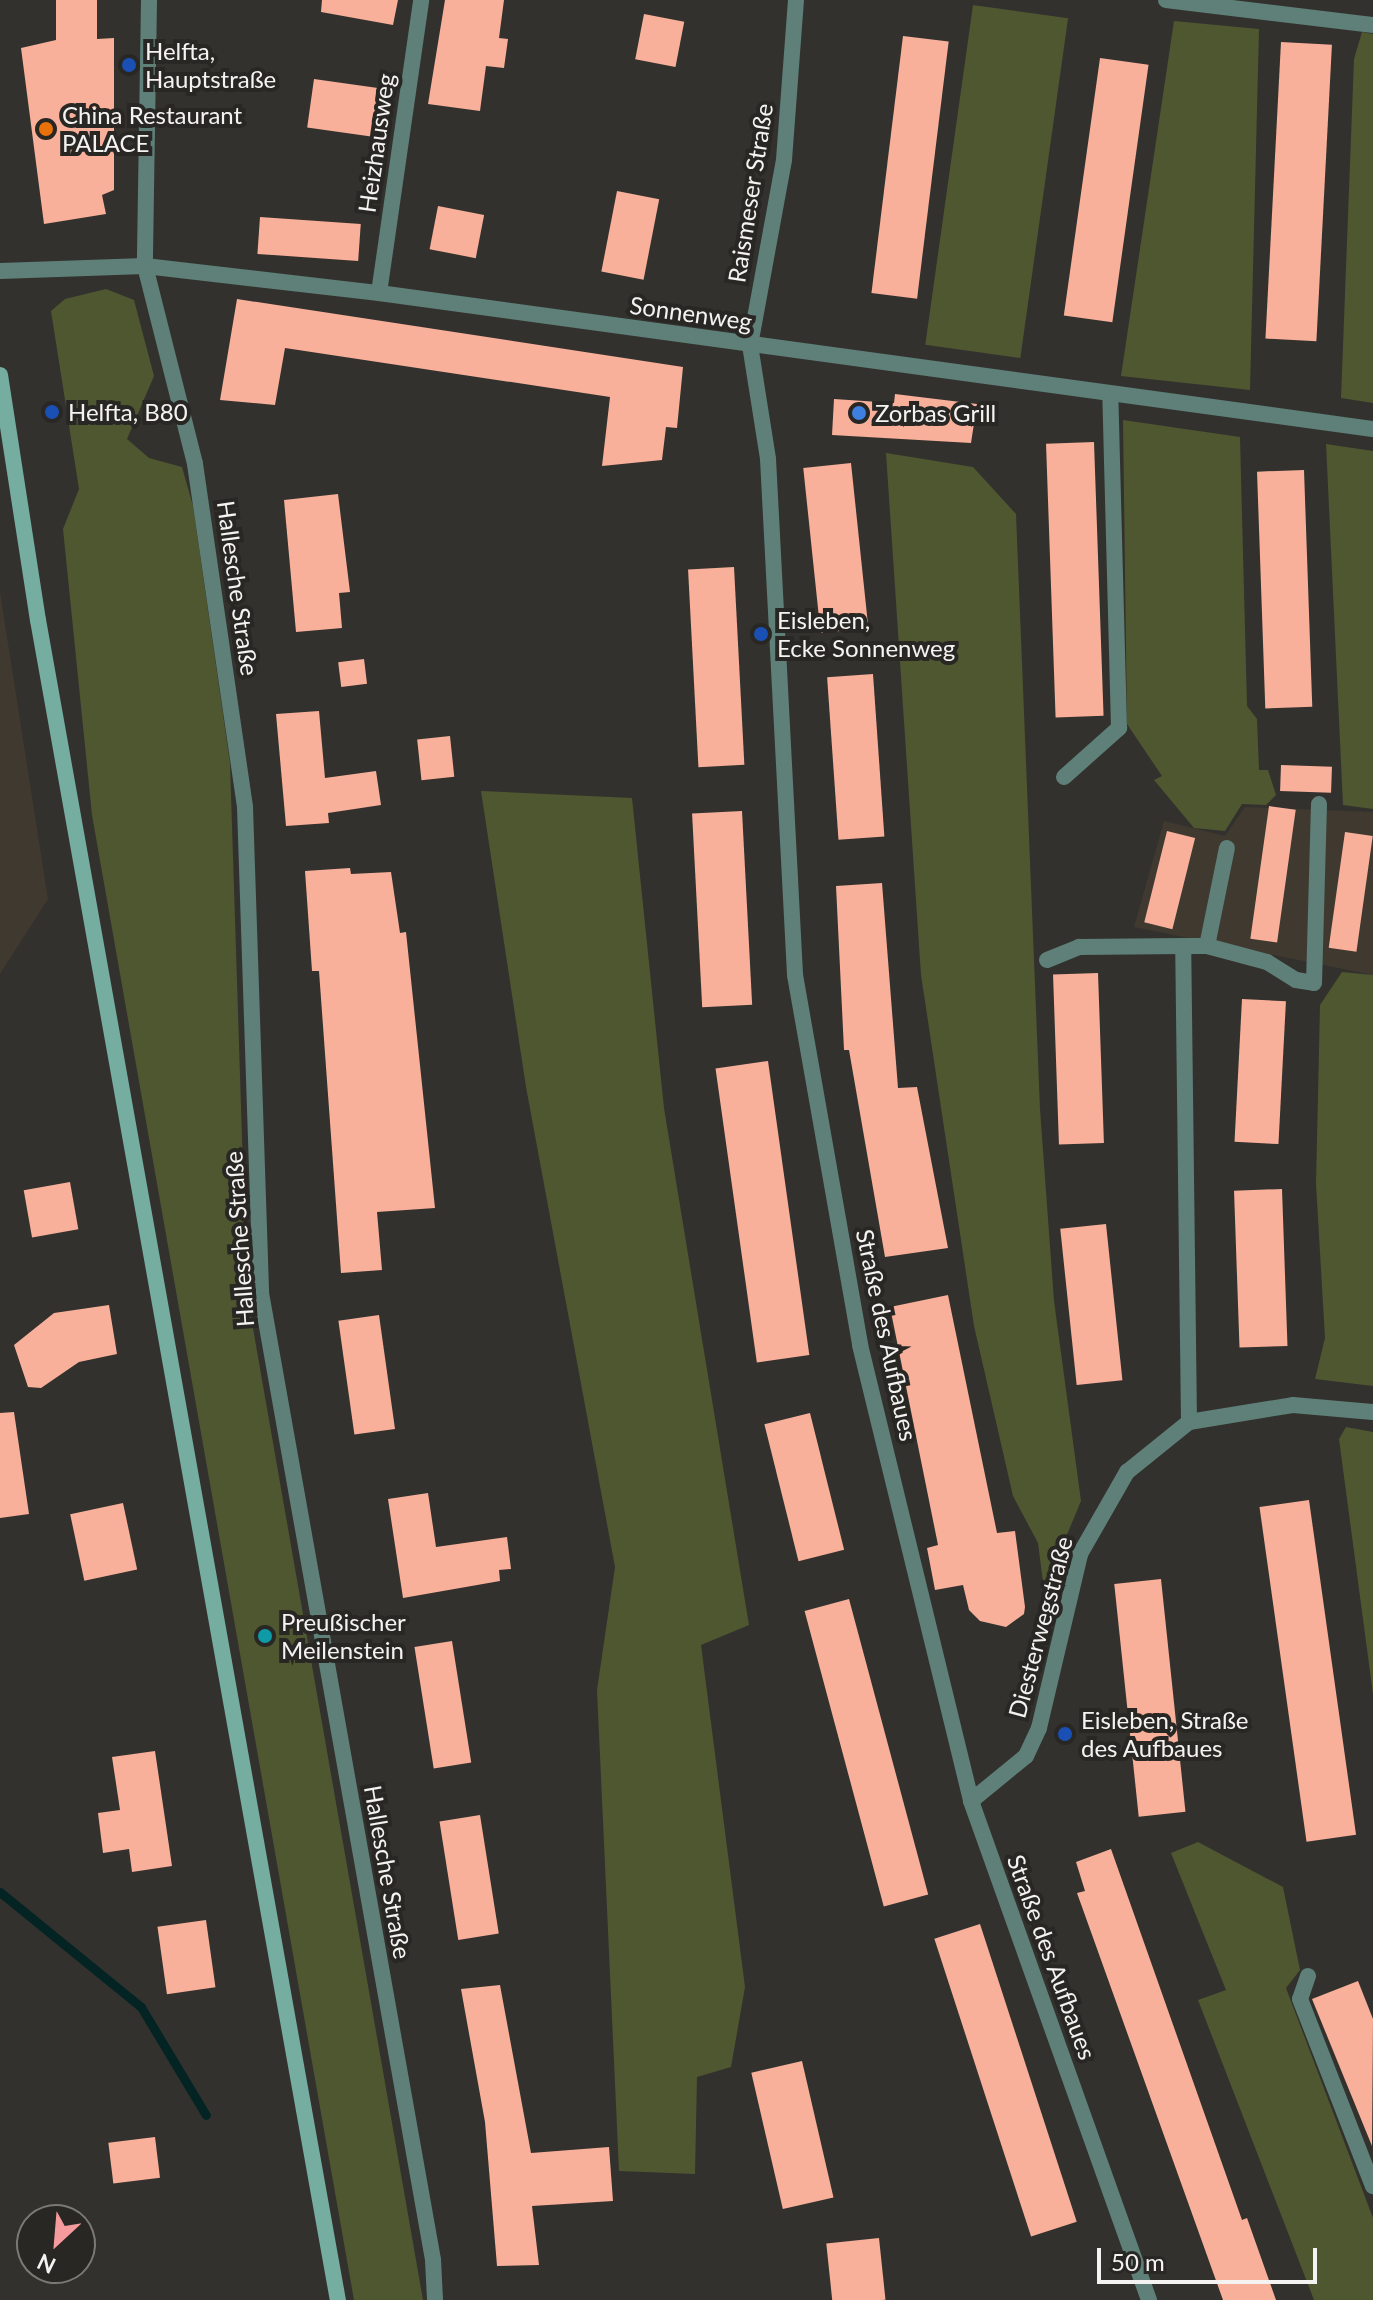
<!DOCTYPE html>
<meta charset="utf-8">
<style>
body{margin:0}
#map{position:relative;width:1373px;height:2300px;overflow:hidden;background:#33312d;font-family:Lato,sans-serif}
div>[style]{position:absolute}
.built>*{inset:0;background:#3f3930}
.green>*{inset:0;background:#4e5730;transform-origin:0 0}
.stream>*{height:9px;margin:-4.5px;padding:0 4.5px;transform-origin:4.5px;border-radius:4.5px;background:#042424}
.building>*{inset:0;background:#f8b09b;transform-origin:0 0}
.street>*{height:16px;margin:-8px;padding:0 8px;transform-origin:8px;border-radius:8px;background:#5e8079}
.secondary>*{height:16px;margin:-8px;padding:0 8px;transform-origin:8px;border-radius:8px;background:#75ada1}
.dots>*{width:22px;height:22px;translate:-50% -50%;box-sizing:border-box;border:4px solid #292724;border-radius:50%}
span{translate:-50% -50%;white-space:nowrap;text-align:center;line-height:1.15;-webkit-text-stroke:8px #292724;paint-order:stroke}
.poi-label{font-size:24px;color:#f5f3f1}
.left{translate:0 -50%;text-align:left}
.street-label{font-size:24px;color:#f5f3f1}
.north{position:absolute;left:16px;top:2204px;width:80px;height:80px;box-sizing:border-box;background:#292724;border:2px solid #7b7976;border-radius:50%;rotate:206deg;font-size:22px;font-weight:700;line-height:32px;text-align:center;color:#f5f3f1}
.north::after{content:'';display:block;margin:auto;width:28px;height:36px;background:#f59b9e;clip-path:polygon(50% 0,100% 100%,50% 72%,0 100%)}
.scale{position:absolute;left:1097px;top:2248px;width:220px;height:36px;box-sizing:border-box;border:4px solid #f5f3f1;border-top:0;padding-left:10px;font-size:24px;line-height:28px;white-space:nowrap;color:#f5f3f1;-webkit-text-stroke:6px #292724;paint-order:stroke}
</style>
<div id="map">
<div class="built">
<i style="clip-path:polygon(0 592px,48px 899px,0 974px)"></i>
<i style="clip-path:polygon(1245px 807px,1373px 812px,1373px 975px,1134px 927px,1164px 821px,1225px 836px)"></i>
</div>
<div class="green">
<i style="left:973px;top:5px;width:96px;height:343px;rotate:8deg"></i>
<i style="clip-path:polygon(1174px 21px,1259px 29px,1250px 390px,1121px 376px)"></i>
<i style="clip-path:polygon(1362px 32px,1373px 34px,1373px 403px,1341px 398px,1354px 59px)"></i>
<i style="clip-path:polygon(106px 289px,134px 300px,154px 376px,127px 439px,149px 458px,182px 467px,193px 506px,230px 763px,247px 1294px,423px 2300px,354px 2300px,92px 815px,63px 529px,79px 489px,51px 311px,65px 299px)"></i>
<i style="clip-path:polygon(1123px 420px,1240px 437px,1247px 706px,1257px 719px,1259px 770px,1268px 770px,1276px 795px,1266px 805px,1242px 804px,1225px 831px,1194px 828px,1154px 780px,1162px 776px,1127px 724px)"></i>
<i style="clip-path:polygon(1326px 444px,1373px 451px,1373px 809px,1343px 805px)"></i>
<i style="clip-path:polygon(886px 453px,973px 467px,1016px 514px,1040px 1109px,1054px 1301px,1081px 1501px,1044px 1590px,1038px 1543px,1013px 1496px,974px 1326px,921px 975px)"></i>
<i style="clip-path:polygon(481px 791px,632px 798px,664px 1108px,749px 1625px,701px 1645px,745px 1987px,731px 2067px,697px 2077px,695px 2174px,619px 2171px,597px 1690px,615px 1567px,526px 1087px)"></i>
<i style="clip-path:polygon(1342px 972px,1373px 975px,1373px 1386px,1315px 1379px,1325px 1338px,1316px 1184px,1320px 1005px)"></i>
<i style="clip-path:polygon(1346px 1427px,1373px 1432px,1373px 1694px,1339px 1439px)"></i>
<i style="clip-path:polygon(1198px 1842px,1283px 1887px,1300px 1970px,1286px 1988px,1373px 2218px,1373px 2300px,1314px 2300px,1198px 2000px,1226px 1990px,1171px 1853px)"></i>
</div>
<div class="stream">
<i style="left:0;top:1892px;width:182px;rotate:39.2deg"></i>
<i style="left:141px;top:2007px;width:126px;rotate:59deg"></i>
</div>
<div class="building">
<i style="clip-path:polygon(56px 0,97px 0,97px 39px,114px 38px,114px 190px,102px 195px,106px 214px,44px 224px,21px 48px,56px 40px)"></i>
<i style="clip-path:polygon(322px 0,398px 0,393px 25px,321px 12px)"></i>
<i style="clip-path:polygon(445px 0,504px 0,499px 38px,508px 39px,504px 68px,486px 66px,480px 111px,428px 104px)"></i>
<i style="left:644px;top:14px;width:41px;height:46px;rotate:11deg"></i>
<i style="left:903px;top:36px;width:46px;height:259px;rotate:7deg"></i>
<i style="left:1281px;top:42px;width:51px;height:297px;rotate:3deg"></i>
<i style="left:1100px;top:58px;width:49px;height:260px;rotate:8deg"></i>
<i style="left:314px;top:79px;width:68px;height:49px;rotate:8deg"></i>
<i style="left:617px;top:191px;width:43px;height:82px;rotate:11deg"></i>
<i style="left:438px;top:206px;width:47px;height:44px;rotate:11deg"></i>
<i style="left:260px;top:217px;width:101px;height:37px;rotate:4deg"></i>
<i style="clip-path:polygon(237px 299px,683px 367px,677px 428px,666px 427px,662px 460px,602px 466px,610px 397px,285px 348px,275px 405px,220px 400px)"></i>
<i style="clip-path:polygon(895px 394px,977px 404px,971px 443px,832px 435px,834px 399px,894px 403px)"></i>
<i style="left:1094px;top:442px;width:274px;height:48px;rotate:88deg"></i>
<i style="left:851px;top:463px;width:166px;height:48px;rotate:84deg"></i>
<i style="left:1304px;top:470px;width:237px;height:47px;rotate:88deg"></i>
<i style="clip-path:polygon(338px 494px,350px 592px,339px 593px,342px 628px,296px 632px,284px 500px)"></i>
<i style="left:734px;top:567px;width:198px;height:46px;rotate:87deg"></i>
<i style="left:364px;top:659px;width:25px;height:26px;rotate:83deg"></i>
<i style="left:873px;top:674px;width:163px;height:46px;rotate:86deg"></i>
<i style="clip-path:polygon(319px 711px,325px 778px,376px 771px,381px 805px,328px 813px,329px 823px,286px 826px,276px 714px)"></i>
<i style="left:450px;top:736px;width:41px;height:33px;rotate:84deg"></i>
<i style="left:1281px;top:765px;width:51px;height:26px;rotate:2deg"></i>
<i style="left:1269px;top:806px;width:27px;height:134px;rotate:8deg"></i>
<i style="left:742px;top:811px;width:194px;height:50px;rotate:87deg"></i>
<i style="left:1167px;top:831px;width:29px;height:94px;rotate:14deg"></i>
<i style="left:1345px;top:832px;width:28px;height:117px;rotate:8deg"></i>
<i style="clip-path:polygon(350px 868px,351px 874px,391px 872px,400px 933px,406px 932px,435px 1208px,377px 1212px,382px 1270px,341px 1273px,319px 971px,312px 971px,305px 871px)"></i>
<i style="clip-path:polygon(882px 883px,898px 1088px,917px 1087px,948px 1248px,885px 1257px,849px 1050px,844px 1050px,836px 886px)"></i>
<i style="left:1098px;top:973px;width:170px;height:45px;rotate:88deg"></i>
<i style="left:1242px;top:999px;width:44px;height:143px;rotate:3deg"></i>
<i style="left:768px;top:1061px;width:297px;height:53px;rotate:82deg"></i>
<i style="left:70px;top:1182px;width:48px;height:47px;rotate:80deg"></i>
<i style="left:1282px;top:1189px;width:157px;height:48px;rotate:88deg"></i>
<i style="left:1106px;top:1224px;width:157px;height:46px;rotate:84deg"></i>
<i style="clip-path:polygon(948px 1295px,997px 1533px,1015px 1531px,1025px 1607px,1024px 1614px,1006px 1627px,980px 1621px,969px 1610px,963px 1585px,935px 1590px,927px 1548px,938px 1545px,890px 1307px)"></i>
<i style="clip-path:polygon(109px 1305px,117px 1354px,79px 1362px,41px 1388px,28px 1387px,14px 1345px,54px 1313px)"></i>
<i style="left:379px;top:1315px;width:115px;height:41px;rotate:82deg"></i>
<i style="clip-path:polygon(14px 1412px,29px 1514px,0 1518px,0 1413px)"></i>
<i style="left:810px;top:1413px;width:141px;height:47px;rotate:76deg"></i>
<i style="clip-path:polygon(428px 1493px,436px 1547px,507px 1537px,511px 1569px,499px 1570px,500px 1581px,403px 1598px,388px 1499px)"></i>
<i style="left:1309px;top:1500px;width:338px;height:50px;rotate:82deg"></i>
<i style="left:123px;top:1503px;width:68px;height:54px;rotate:78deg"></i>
<i style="left:1161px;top:1579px;width:234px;height:47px;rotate:84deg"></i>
<i style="left:849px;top:1599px;width:306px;height:46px;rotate:75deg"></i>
<i style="left:452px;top:1641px;width:123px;height:38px;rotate:81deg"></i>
<i style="clip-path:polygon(155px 1751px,172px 1866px,132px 1872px,129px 1849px,103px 1853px,98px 1813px,120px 1810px,112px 1757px)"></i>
<i style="left:480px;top:1815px;width:120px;height:41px;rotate:81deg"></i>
<i style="clip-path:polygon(1111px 1849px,1242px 2220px,1247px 2218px,1276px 2300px,1223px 2300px,1077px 1893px,1085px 1891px,1076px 1862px)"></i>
<i style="left:206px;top:1920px;width:68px;height:49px;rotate:82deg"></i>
<i style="left:980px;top:1924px;width:313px;height:48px;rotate:72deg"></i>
<i style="clip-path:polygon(1358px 1981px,1373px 2019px,1372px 2146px,1312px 1999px)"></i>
<i style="clip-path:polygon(500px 1985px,531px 2153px,609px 2147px,613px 2201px,532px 2206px,539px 2265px,497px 2266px,485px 2122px,461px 1989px)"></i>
<i style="left:802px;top:2061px;width:140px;height:52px;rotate:77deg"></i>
<i style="left:155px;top:2137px;width:41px;height:47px;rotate:83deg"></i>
<i style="left:879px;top:2238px;width:62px;height:53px;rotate:84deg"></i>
</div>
<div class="street">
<i style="left:149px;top:0;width:266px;rotate:90.9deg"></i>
<i style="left:145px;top:266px;width:204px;rotate:75.8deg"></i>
<i style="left:195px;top:464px;width:347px;rotate:81.7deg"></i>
<i style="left:245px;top:807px;width:486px;rotate:88.1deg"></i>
<i style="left:261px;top:1293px;width:982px;rotate:79.91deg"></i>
<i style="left:433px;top:2260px;width:40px;rotate:87.1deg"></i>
<i style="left:796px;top:0;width:160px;rotate:94.3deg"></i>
<i style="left:784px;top:160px;width:188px;rotate:100.4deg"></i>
<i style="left:750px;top:345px;width:115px;rotate:81deg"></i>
<i style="left:768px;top:459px;width:517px;rotate:87deg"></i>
<i style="left:795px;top:975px;width:376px;rotate:80deg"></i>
<i style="left:860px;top:1345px;width:469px;rotate:76.3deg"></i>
<i style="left:971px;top:1801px;width:530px;rotate:70.37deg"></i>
<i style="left:1166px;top:0;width:209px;rotate:6.9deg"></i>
<i style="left:0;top:271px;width:145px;rotate:-2deg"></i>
<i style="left:145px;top:266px;width:236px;rotate:6.6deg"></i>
<i style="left:379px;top:293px;width:1003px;rotate:7.79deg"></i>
<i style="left:379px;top:293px;width:296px;rotate:-81.8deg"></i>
<i style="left:1064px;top:777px;width:74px;rotate:-41.7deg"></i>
<i style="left:1119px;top:728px;width:334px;rotate:-91.5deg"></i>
<i style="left:1207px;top:946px;width:62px;rotate:14.9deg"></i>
<i style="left:1267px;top:962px;width:34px;rotate:32deg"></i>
<i style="left:1296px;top:980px;width:18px;rotate:9deg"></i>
<i style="left:1314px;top:983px;width:179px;rotate:-88.4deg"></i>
<i style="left:1047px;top:960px;width:35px;rotate:-22deg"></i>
<i style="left:1079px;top:947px;width:104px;rotate:-0.6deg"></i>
<i style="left:1189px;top:1422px;width:476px;rotate:-90.7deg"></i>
<i style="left:1183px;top:946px;width:24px"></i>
<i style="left:1207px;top:946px;width:100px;rotate:-78.5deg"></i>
<i style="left:971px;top:1801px;width:71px;rotate:-39.3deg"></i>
<i style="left:1026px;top:1756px;width:31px;rotate:-65deg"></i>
<i style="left:1039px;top:1728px;width:179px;rotate:-76.7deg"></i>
<i style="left:1080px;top:1554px;width:95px;rotate:-60.2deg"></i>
<i style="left:1127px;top:1472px;width:80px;rotate:-38.9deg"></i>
<i style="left:1189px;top:1422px;width:105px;rotate:-9.3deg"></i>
<i style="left:1293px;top:1405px;width:80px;rotate:5deg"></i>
<i style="left:1308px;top:1976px;width:24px;rotate:109deg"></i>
<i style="left:1300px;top:1999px;width:201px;rotate:68.7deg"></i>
</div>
<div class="secondary">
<i style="left:0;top:375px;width:248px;rotate:81.2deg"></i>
<i style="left:38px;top:620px;width:1707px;rotate:79.88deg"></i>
</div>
<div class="dots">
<i style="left:129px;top:65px;background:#1a4fb4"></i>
<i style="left:46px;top:129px;background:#e8710a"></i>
<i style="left:52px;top:412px;background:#1a4fb4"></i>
<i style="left:859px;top:413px;background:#3f7fe0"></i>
<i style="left:761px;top:634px;background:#1a4fb4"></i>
<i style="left:265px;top:1636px;background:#0f9aa8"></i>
<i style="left:1065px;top:1734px;background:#1a4fb4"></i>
</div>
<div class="poi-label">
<span class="left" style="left:145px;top:65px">Helfta,<br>Hauptstraße</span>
<span class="left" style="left:62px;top:129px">China Restaurant<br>PALACE</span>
<span class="left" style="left:68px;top:412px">Helfta, B80</span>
<span class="left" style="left:875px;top:413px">Zorbas Grill</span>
<span class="left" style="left:777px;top:634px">Eisleben,<br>Ecke Sonnenweg</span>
<span class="left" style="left:281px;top:1636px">Preußischer<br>Meilenstein</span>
<span class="left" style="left:1081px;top:1734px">Eisleben, Straße<br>des Aufbaues</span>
</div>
<div class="street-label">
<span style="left:376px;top:143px;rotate:-82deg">Heizhausweg</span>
<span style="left:750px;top:193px;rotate:-81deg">Raismeser Straße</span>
<span style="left:691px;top:313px;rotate:8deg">Sonnenweg</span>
<span style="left:238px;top:588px;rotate:82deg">Hallesche Straße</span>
<span style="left:239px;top:1239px;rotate:-94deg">Hallesche Straße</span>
<span style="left:887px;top:1335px;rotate:78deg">Straße des Aufbaues</span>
<span style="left:1040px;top:1627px;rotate:-75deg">Diesterwegstraße</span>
<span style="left:388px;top:1872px;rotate:80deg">Hallesche Straße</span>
<span style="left:1052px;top:1957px;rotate:70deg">Straße des Aufbaues</span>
</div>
<div class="north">N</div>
<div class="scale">50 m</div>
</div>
